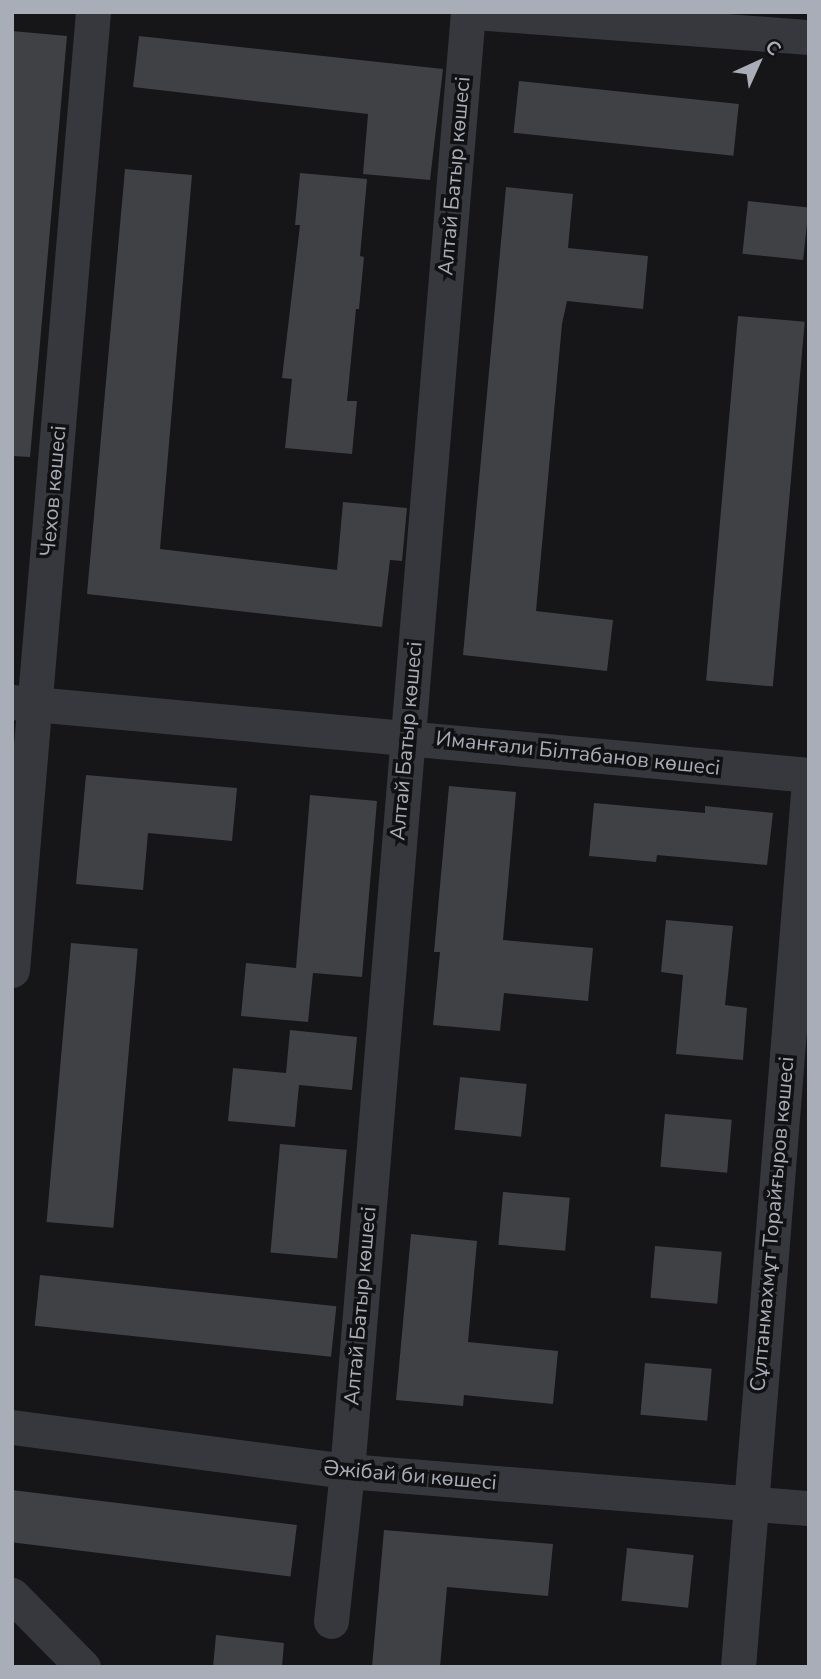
<!DOCTYPE html>
<meta charset="utf-8">
<style>
body{margin:0}
#map{position:relative;width:821px;height:1679px;overflow:hidden;background:#161618;font-family:"Nunito Sans",sans-serif}
div>[style]{position:absolute}
.building>*{inset:0;background:#404145;transform-origin:0 0}
.minor>*{height:35px;margin:-17.5px;padding:0 17.5px;transform-origin:17.5px;border-radius:17.5px;background:#37383d}
span{translate:-50% -50%;white-space:nowrap;text-align:center;line-height:1.15;-webkit-text-stroke:7px #111113;paint-order:stroke}
.street-label{font-size:21px;color:#a8adb8}
.frame{position:absolute;inset:0;border:14px solid #a8adb8;pointer-events:none}
.north{position:absolute;left:723px;top:28px;width:70px;height:70px;-webkit-text-stroke:5px #111113;paint-order:stroke;rotate:45deg;font-size:19px;font-weight:700;line-height:28px;text-align:center;color:#a8adb8}
.north::after{content:'';display:block;margin:auto;width:24px;height:32px;background:#a8adb8;clip-path:polygon(50% 0,100% 100%,50% 72%,0 100%)}
</style>
<div id="map">
<div class="building">
<i style="clip-path:polygon(12px 31px,67px 36px,30px 457px,12px 456px)"></i>
<i style="clip-path:polygon(139px 36px,443px 69px,430px 180px,363px 174px,368px 114px,133px 87px)"></i>
<i style="left:519px;top:81px;width:221px;height:52px;rotate:6deg"></i>
<i style="clip-path:polygon(125px 169px,192px 175px,160px 549px,337px 570px,343px 502px,407px 508px,402px 561px,390px 560px,382px 627px,87px 594px)"></i>
<i style="clip-path:polygon(300px 173px,367px 179px,360px 256px,364px 257px,359px 309px,356px 309px,347px 401px,357px 401px,352px 454px,285px 448px,292px 379px,282px 378px,300px 225px,295px 225px)"></i>
<i style="clip-path:polygon(506px 187px,573px 194px,568px 248px,648px 256px,643px 309px,567px 301px,562px 324px,536px 611px,613px 620px,607px 671px,463px 655px)"></i>
<i style="left:748px;top:201px;width:61px;height:53px;rotate:6deg"></i>
<i style="left:738px;top:316px;width:67px;height:366px;rotate:5deg"></i>
<i style="clip-path:polygon(86px 775px,237px 788px,232px 841px,148px 833px,143px 890px,76px 884px)"></i>
<i style="clip-path:polygon(449px 786px,516px 792px,503px 940px,593px 948px,588px 1001px,504px 993px,500px 1031px,433px 1025px,440px 952px,434px 952px)"></i>
<i style="clip-path:polygon(310px 795px,377px 801px,362px 977px,313px 973px,308px 1022px,241px 1016px,246px 963px,296px 968px)"></i>
<i style="clip-path:polygon(594px 803px,705px 813px,705px 806px,773px 813px,767px 865px,657px 855px,656px 862px,589px 856px)"></i>
<i style="clip-path:polygon(666px 920px,733px 926px,725px 1005px,747px 1008px,743px 1060px,676px 1054px,683px 975px,661px 972px)"></i>
<i style="left:71px;top:943px;width:67px;height:280px;rotate:5deg"></i>
<i style="clip-path:polygon(290px 1030px,357px 1037px,352px 1090px,299px 1085px,295px 1127px,228px 1121px,233px 1068px,286px 1073px)"></i>
<i style="left:460px;top:1077px;width:67px;height:53px;rotate:6deg"></i>
<i style="left:665px;top:1114px;width:67px;height:53px;rotate:5deg"></i>
<i style="left:280px;top:1144px;width:67px;height:109px;rotate:5deg"></i>
<i style="left:503px;top:1192px;width:67px;height:53px;rotate:5deg"></i>
<i style="clip-path:polygon(411px 1234px,477px 1241px,468px 1342px,558px 1351px,553px 1404px,464px 1395px,463px 1406px,396px 1400px)"></i>
<i style="left:655px;top:1246px;width:67px;height:52px;rotate:5deg"></i>
<i style="left:40px;top:1275px;width:298px;height:51px;rotate:6deg"></i>
<i style="left:645px;top:1363px;width:67px;height:52px;rotate:5deg"></i>
<i style="left:12px;top:1490px;width:287px;height:52px;rotate:7deg"></i>
<i style="clip-path:polygon(384px 1530px,553px 1544px,548px 1596px,447px 1587px,440px 1667px,372px 1667px)"></i>
<i style="left:627px;top:1548px;width:67px;height:53px;rotate:6deg"></i>
<i style="clip-path:polygon(216px 1635px,284px 1643px,282px 1667px,213px 1667px)"></i>
</div>
<div class="minor">
<i style="left:475px;top:12px;width:335px;rotate:4.3deg"></i>
<i style="left:12px;top:702px;width:800px;rotate:5.23deg"></i>
<i style="left:12px;top:970px;width:961px;rotate:-85.17deg"></i>
<i style="left:12px;top:1427px;width:338px;rotate:7.5deg"></i>
<i style="left:347px;top:1471px;width:463px;rotate:4.6deg"></i>
<i style="left:12px;top:1595px;width:101px;rotate:45.4deg"></i>
<i style="left:331px;top:1621px;width:151px;rotate:-83.9deg"></i>
<i style="left:347px;top:1471px;width:1464px;rotate:-85.26deg"></i>
<i style="left:738px;top:1667px;width:889px;rotate:-85.42deg"></i>
</div>
<div class="street-label">
<span style="left:454px;top:176px;rotate:-85deg">Алтай Батыр көшесі</span>
<span style="left:53px;top:491px;rotate:-85deg">Чехов көшесі</span>
<span style="left:406px;top:741px;rotate:-85deg">Алтай Батыр көшесі</span>
<span style="left:578px;top:753px;rotate:6deg">Иманғали Білтабанов көшесі</span>
<span style="left:772px;top:1224px;rotate:-85deg">Сұлтанмахмұт Торайғыров көшесі</span>
<span style="left:360px;top:1306px;rotate:-85deg">Алтай Батыр көшесі</span>
<span style="left:410px;top:1475px;rotate:5deg">Әжібай би көшесі</span>
</div>
<div class="frame"></div>
<div class="north">С</div>
</div>
